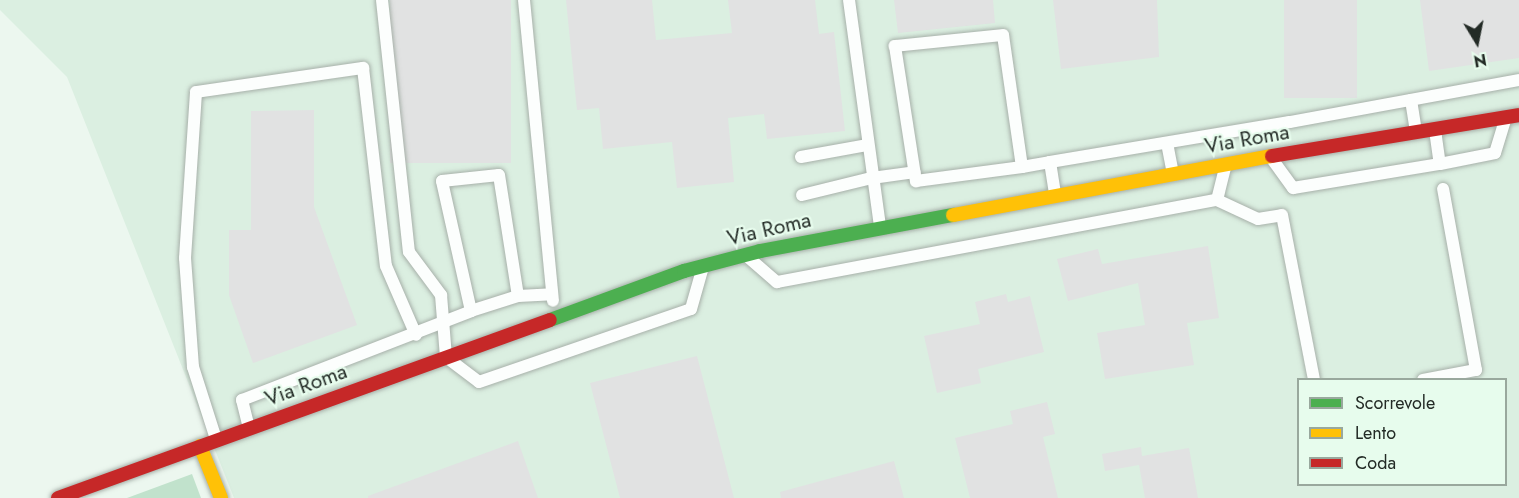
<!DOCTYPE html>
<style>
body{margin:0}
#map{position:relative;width:1519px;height:498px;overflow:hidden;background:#ecf7ef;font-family:Jost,sans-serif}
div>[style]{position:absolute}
.built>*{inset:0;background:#dbefe1}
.green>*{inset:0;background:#c1e2cc}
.building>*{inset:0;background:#e1e2e2;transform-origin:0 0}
.roads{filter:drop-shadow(0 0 2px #a7b0a9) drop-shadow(0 0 2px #a7b0a9)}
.lane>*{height:12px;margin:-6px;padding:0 6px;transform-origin:6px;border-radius:6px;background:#fcfefd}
.fast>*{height:14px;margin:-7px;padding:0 7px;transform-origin:7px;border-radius:7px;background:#4caf50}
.slow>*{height:14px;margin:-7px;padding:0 7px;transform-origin:7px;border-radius:7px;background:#ffc107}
.jam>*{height:14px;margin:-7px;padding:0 7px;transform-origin:7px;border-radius:7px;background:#c62828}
span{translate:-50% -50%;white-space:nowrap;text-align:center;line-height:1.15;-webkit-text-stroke:4.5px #e7fced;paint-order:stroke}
.street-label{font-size:21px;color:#232b26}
.legend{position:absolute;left:1297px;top:378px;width:210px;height:108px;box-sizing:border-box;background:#e7fced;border:2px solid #99a89d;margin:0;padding:8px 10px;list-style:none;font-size:18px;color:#232b26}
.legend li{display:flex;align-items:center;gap:12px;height:30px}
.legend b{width:30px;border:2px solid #99a89d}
.north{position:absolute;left:1447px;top:12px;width:60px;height:60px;-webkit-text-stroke:4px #e7fced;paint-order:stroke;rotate:170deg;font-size:16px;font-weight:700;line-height:24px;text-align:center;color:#232b26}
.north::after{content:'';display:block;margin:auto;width:21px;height:27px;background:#232b26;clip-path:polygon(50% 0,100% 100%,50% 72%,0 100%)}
</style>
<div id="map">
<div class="built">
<i style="clip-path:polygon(evenodd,0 0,1519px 0,1519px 498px,234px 498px,67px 77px,0 10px,0 0,1298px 380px,1506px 380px,1506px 484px,1298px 484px,1298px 380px)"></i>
</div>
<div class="green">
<i style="clip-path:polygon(192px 474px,201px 498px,127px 498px)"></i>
</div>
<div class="building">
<i style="left:390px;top:0;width:121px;height:163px"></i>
<i style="clip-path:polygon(566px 0,652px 0,656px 40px,732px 33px,728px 0,815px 0,819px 34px,834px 32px,845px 131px,767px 139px,764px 114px,728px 118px,734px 182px,677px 188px,672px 142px,603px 149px,599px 108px,577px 110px)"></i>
<i style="clip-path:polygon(894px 0,993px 0,995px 23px,898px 33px)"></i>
<i style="clip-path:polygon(1053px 0,1157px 0,1159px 57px,1061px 69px)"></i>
<i style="left:1284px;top:0;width:73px;height:98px"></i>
<i style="clip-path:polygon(1420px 0,1519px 0,1519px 58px,1429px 71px)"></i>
<i style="clip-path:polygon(314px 110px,314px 207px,357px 325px,253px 363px,229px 295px,229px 230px,251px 230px,251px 111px)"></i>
<i style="clip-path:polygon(1208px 246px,1219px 318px,1187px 323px,1194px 365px,1105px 379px,1097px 333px,1145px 325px,1138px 283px,1068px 301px,1057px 259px,1098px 249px,1102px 264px)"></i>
<i style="clip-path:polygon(1006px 294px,1008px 302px,1030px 296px,1044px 352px,978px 369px,981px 383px,937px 393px,924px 336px,980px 324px,975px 302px)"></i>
<i style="clip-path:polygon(697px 356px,734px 498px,620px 498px,590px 383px)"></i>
<i style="clip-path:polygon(1047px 402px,1055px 434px,1043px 437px,1058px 498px,970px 498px,955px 438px,1013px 424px,1010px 411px)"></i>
<i style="clip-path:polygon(518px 441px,538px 498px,368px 498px,368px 496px)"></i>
<i style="clip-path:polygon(1141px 447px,1142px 456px,1189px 448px,1198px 498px,1145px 498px,1139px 465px,1105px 471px,1102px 454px)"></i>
<i style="clip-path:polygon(894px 461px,904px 498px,781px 498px,780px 492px)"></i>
</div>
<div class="roads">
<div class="lane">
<i style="left:382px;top:0;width:253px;rotate:83.9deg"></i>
<i style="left:409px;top:252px;width:54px;rotate:53.3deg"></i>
<i style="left:441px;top:295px;width:62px;rotate:85.4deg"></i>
<i style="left:446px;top:357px;width:41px;rotate:37.1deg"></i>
<i style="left:479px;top:382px;width:224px;rotate:-19deg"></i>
<i style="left:691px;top:309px;width:41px;rotate:-74.2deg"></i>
<i style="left:524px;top:0;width:302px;rotate:84.5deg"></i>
<i style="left:849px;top:0;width:228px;rotate:82.2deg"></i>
<i style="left:1411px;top:100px;width:32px;rotate:81deg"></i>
<i style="left:1435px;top:130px;width:34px;rotate:82deg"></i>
<i style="left:1167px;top:143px;width:32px;rotate:79deg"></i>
<i style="left:801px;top:157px;width:68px;rotate:-10.2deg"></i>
<i style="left:1272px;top:159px;width:36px;rotate:54deg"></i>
<i style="left:1293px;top:188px;width:149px;rotate:-9.3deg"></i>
<i style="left:1440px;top:164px;width:56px;rotate:-11.3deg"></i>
<i style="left:1495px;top:153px;width:34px;rotate:-73deg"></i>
<i style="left:1050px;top:162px;width:32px;rotate:81deg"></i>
<i style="left:1022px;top:167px;width:133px;rotate:-98.2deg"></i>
<i style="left:1003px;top:35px;width:109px;rotate:174.2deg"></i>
<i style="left:895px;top:46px;width:137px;rotate:81.2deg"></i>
<i style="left:916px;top:181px;width:107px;rotate:-7.5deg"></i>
<i style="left:1022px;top:167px;width:28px;rotate:-10deg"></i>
<i style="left:1050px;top:162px;width:243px;rotate:-9.5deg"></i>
<i style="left:1290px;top:122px;width:233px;rotate:-10.4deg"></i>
<i style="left:802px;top:195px;width:72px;rotate:-13.7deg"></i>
<i style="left:872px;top:178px;width:43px;rotate:-7.9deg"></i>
<i style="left:1217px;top:200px;width:45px;rotate:24.9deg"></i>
<i style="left:1258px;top:219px;width:24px;rotate:-9deg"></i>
<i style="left:1282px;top:215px;width:168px;rotate:79deg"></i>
<i style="left:749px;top:258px;width:37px;rotate:41deg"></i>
<i style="left:777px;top:282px;width:448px;rotate:-10.6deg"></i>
<i style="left:1217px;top:200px;width:32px;rotate:-76deg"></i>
<i style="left:471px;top:311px;width:49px;rotate:-17.7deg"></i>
<i style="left:1423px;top:380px;width:54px;rotate:-10.7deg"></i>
<i style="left:1476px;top:370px;width:184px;rotate:-100.3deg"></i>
<i style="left:249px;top:428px;width:29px;rotate:-104deg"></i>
<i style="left:242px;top:400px;width:246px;rotate:-21.2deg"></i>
<i style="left:471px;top:311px;width:133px;rotate:-102.6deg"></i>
<i style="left:442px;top:181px;width:57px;rotate:-6deg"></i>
<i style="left:499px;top:175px;width:122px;rotate:81.1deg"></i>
<i style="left:518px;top:296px;width:34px;rotate:-3deg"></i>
<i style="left:216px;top:439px;width:76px;rotate:-107.7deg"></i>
<i style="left:193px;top:367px;width:109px;rotate:-94.2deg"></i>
<i style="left:185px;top:258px;width:166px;rotate:-86.2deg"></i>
<i style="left:196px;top:92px;width:169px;rotate:-8.2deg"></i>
<i style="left:363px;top:68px;width:199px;rotate:83.4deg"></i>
<i style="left:386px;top:266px;width:75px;rotate:66.5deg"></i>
</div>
<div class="fast">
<i style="left:550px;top:320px;width:143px;rotate:-20.1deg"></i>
<i style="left:684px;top:271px;width:79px;rotate:-14.7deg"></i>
<i style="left:760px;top:251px;width:196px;rotate:-10.6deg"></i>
</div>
<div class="slow">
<i style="left:953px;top:215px;width:324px;rotate:-10.5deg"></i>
<i style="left:200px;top:446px;width:56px;rotate:68deg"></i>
</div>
<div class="jam">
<i style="left:1272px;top:156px;width:250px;rotate:-9.4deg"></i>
<i style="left:58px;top:498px;width:523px;rotate:-19.89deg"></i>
</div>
</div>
<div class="street-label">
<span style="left:1247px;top:139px;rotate:-10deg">Via Roma</span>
<span style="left:769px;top:229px;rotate:-13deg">Via Roma</span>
<span style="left:306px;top:385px;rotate:-20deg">Via Roma</span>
</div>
<ul class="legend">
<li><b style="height:8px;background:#4caf50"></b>Scorrevole</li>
<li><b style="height:8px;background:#ffc107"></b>Lento</li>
<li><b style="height:8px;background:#c62828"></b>Coda</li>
</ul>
<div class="north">N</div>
</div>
